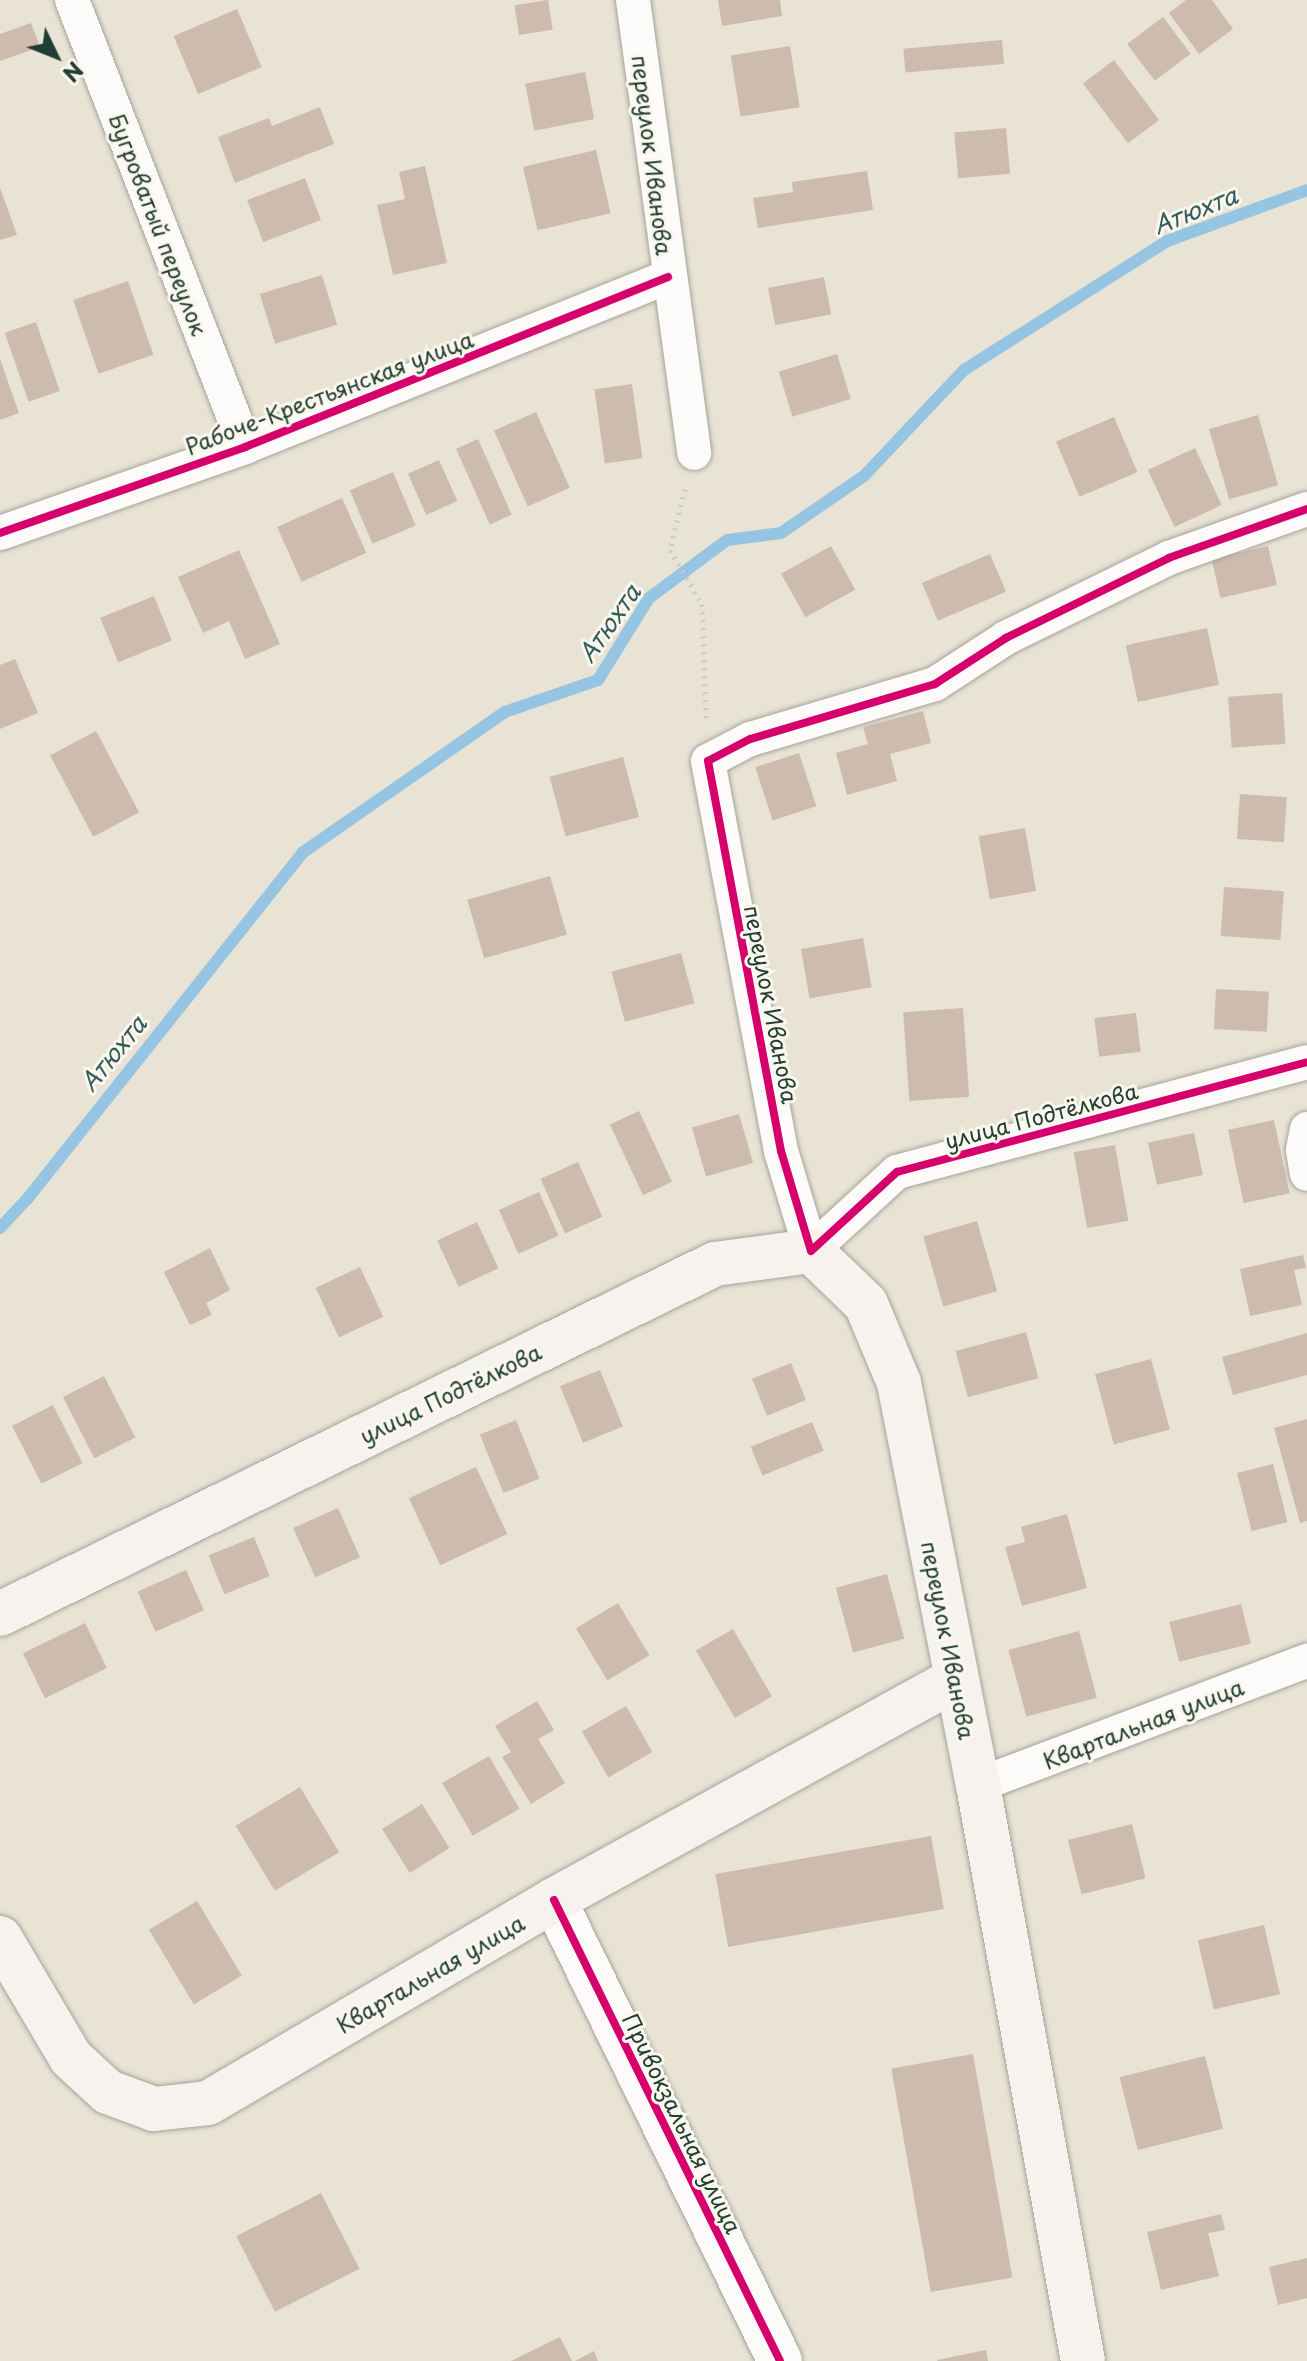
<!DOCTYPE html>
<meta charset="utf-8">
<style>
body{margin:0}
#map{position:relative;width:1307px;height:2361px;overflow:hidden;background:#e8e3d4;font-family:"Playpen Sans",sans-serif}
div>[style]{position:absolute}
.stream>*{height:12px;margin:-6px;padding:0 6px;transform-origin:6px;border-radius:6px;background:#95c5e2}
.building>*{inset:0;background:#cdbcae;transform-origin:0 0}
.path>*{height:5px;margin-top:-2.5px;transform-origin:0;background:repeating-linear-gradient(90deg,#cacbc7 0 2px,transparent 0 8px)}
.roads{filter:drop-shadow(0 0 2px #a4a59c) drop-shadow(0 0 2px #a4a59c)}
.minor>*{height:34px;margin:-17px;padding:0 17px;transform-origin:17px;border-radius:17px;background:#fcfbf9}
.tertiary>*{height:44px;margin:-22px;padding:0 22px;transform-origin:22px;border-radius:22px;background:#fcfbf9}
.secondary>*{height:44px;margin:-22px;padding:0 22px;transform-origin:22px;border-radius:22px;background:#f6f2ee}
.cycleway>*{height:8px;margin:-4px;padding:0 4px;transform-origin:4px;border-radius:4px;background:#d6006c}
span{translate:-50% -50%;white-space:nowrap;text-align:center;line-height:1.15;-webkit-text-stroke:6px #fbf7ec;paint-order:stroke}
.street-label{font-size:22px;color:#1f3d34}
.water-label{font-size:24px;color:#345c61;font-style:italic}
.north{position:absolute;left:16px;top:16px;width:80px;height:80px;-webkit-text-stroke:6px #fbf7ec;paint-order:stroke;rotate:133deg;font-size:22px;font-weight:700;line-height:32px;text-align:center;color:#1f3d34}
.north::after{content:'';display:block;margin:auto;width:28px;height:36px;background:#1f3d34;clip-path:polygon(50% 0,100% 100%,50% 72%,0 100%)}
</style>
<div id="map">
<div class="stream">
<i style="left:0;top:1228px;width:41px;rotate:-47deg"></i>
<i style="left:28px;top:1198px;width:441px;rotate:-51.5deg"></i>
<i style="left:302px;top:853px;width:247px;rotate:-34.8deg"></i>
<i style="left:505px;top:712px;width:98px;rotate:-19deg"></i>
<i style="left:598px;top:680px;width:97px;rotate:-58.1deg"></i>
<i style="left:649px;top:598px;width:97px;rotate:-36.6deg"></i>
<i style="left:727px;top:540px;width:54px;rotate:-7.4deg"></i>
<i style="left:781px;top:533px;width:101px;rotate:-34.5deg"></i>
<i style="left:864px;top:476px;width:146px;rotate:-46.7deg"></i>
<i style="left:964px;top:370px;width:241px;rotate:-32.4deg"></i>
<i style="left:1167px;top:241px;width:149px;rotate:-20deg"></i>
</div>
<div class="building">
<i style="left:548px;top:0;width:30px;height:34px;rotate:81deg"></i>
<i style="clip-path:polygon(718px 0,780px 0,782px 16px,722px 26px)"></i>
<i style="clip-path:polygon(1186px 0,1212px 0,1233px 29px,1199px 54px,1169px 13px)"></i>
<i style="left:237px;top:9px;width:63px;height:69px;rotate:67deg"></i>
<i style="left:1163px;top:17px;width:46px;height:45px;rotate:53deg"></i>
<i style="clip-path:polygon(31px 23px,40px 47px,0 61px,0 34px)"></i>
<i style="left:1002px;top:40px;width:24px;height:99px;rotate:85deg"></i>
<i style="left:790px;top:46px;width:62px;height:60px;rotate:81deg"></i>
<i style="left:1114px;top:60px;width:75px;height:39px;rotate:53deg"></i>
<i style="left:585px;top:72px;width:48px;height:61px;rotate:79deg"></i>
<i style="clip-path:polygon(320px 107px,334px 144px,235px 183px,218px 137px,269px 118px,272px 126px)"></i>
<i style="left:1006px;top:128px;width:46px;height:52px;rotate:85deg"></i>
<i style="left:596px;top:150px;width:65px;height:75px;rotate:77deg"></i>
<i style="clip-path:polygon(425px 166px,447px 263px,393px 275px,377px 205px,405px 199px,399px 172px)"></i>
<i style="clip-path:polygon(867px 171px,873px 210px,758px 228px,753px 198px,793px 192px,792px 182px)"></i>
<i style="left:305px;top:178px;width:45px;height:62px;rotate:69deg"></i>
<i style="clip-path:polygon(0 188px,17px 235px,0 240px)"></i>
<i style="left:322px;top:275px;width:52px;height:65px;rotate:73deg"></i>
<i style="left:824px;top:277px;width:38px;height:57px;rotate:79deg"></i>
<i style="left:128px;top:281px;width:78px;height:58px;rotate:71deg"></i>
<i style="left:36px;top:322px;width:73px;height:33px;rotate:71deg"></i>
<i style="left:837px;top:354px;width:47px;height:61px;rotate:73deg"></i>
<i style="clip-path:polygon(0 359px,19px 413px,0 420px)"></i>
<i style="left:632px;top:384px;width:75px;height:38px;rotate:82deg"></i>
<i style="left:536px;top:412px;width:83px;height:46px;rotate:66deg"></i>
<i style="left:1258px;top:415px;width:73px;height:51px;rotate:74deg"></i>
<i style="left:1114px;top:417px;width:60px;height:63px;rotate:67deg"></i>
<i style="left:478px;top:439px;width:83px;height:24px;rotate:66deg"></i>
<i style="left:1195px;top:448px;width:63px;height:52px;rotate:65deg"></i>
<i style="left:439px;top:460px;width:45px;height:34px;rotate:66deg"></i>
<i style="left:393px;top:472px;width:58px;height:47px;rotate:67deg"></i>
<i style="left:342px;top:498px;width:60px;height:71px;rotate:66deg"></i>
<i style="left:831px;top:546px;width:50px;height:57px;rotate:61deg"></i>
<i style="left:1268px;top:546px;width:40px;height:58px;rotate:77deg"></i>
<i style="clip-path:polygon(239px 550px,280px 644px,245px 659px,229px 621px,203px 633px,178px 577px)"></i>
<i style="left:990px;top:554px;width:41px;height:74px;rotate:67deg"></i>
<i style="left:154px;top:596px;width:48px;height:58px;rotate:68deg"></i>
<i style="left:1207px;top:628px;width:58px;height:83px;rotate:78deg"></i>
<i style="clip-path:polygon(15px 659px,38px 713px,0 729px,0 665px)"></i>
<i style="left:1282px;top:693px;width:51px;height:54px;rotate:86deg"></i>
<i style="clip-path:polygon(923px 711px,931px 743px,890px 754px,897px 781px,847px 795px,836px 753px,868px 744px,863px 727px)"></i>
<i style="left:96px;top:731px;width:92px;height:52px;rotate:62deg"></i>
<i style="left:799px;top:753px;width:56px;height:46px;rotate:72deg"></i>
<i style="left:623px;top:757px;width:62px;height:76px;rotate:75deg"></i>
<i style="left:1240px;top:794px;width:47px;height:45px;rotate:4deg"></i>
<i style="left:1025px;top:828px;width:64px;height:47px;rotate:80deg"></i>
<i style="left:550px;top:876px;width:61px;height:86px;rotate:74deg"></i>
<i style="left:1224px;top:887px;width:60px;height:49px;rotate:4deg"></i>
<i style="left:863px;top:938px;width:50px;height:63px;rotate:80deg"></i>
<i style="left:681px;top:953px;width:52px;height:72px;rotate:75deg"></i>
<i style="left:1216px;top:989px;width:53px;height:40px;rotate:3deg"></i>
<i style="left:963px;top:1008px;width:89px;height:60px;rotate:86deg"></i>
<i style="left:1136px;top:1013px;width:39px;height:42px;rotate:83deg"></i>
<i style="left:639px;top:1111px;width:78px;height:32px;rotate:65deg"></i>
<i style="left:739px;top:1114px;width:51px;height:49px;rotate:74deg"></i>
<i style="left:1274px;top:1120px;width:75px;height:47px;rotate:78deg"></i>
<i style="left:1194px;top:1133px;width:43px;height:47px;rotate:78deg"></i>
<i style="left:1115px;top:1145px;width:77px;height:42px;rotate:80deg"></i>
<i style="left:578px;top:1162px;width:60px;height:41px;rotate:66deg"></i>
<i style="left:539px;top:1192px;width:48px;height:44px;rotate:66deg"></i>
<i style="left:977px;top:1221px;width:73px;height:56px;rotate:74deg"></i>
<i style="left:477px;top:1222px;width:51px;height:44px;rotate:65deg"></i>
<i style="clip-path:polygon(210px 1248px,230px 1290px,206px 1303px,212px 1315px,190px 1325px,164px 1272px)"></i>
<i style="clip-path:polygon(1303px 1255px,1306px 1268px,1294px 1270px,1302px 1305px,1250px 1316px,1240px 1269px)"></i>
<i style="left:360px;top:1267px;width:55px;height:49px;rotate:65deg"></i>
<i style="left:1026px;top:1332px;width:48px;height:73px;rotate:75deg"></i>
<i style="clip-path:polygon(1307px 1333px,1307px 1375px,1233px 1395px,1222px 1357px)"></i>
<i style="left:1151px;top:1359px;width:73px;height:58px;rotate:75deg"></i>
<i style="left:791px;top:1363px;width:40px;height:42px;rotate:68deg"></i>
<i style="left:600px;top:1370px;width:61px;height:43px;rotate:68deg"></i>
<i style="left:104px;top:1376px;width:69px;height:46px;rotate:63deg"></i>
<i style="left:53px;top:1405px;width:65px;height:46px;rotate:63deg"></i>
<i style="clip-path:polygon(1307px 1419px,1307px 1521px,1300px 1523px,1274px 1428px)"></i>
<i style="left:516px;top:1420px;width:63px;height:39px;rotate:68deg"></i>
<i style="left:812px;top:1422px;width:31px;height:66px;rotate:68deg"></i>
<i style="left:1273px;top:1464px;width:60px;height:37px;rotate:76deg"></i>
<i style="left:476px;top:1467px;width:74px;height:74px;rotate:65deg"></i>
<i style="left:338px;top:1508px;width:54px;height:49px;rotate:66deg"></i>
<i style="clip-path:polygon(1067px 1514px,1087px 1588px,1022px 1606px,1005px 1547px,1025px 1542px,1021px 1527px)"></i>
<i style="left:254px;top:1537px;width:42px;height:49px;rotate:68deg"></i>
<i style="left:186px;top:1570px;width:44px;height:53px;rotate:66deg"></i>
<i style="left:887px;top:1574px;width:67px;height:53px;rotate:75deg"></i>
<i style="left:618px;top:1603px;width:61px;height:49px;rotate:59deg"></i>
<i style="left:1241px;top:1604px;width:41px;height:74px;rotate:76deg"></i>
<i style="left:85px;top:1623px;width:50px;height:69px;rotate:64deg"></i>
<i style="left:733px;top:1629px;width:78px;height:43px;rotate:60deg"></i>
<i style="left:1079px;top:1631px;width:69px;height:73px;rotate:75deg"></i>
<i style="clip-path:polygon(537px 1701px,554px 1730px,538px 1739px,565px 1783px,531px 1804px,502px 1757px,511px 1752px,495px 1726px)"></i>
<i style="left:626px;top:1706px;width:53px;height:51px;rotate:60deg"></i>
<i style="left:489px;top:1756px;width:61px;height:54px;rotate:60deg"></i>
<i style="left:300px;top:1787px;width:76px;height:75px;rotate:59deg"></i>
<i style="left:422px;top:1804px;width:52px;height:47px;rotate:58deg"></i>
<i style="left:1132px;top:1824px;width:56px;height:66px;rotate:76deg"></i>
<i style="left:931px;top:1836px;width:74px;height:219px;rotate:80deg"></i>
<i style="left:197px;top:1901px;width:87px;height:56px;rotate:59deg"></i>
<i style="left:1264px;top:1925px;width:71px;height:68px;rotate:77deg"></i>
<i style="left:973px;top:2054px;width:227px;height:83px;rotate:80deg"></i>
<i style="left:1205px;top:2056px;width:75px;height:88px;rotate:76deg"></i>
<i style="left:321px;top:2193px;width:85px;height:95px;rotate:63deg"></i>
<i style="clip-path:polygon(1221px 2214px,1225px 2230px,1208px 2233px,1219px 2276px,1161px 2290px,1147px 2232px)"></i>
<i style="clip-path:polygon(1307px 2258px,1307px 2298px,1278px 2305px,1269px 2267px)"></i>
<i style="clip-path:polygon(560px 2337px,572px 2361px,511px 2361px)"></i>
<i style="clip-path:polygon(986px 2350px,988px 2361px,938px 2361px,937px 2360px)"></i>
<i style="clip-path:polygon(594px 2351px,598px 2361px,575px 2361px)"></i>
</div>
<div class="path">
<i style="left:685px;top:489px;width:63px;rotate:103.8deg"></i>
<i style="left:670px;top:550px;width:63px;rotate:59.3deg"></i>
<i style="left:702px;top:604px;width:116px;rotate:88deg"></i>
</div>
<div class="roads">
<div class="minor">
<i style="left:72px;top:0;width:479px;rotate:68.8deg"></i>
<i style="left:633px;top:0;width:457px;rotate:82.3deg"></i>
<i style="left:1307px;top:509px;width:146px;rotate:160.5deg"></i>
<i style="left:1169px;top:558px;width:182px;rotate:153.9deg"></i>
<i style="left:1006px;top:638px;width:85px;rotate:147.1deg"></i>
<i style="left:935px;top:684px;width:193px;rotate:163.4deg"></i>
<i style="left:750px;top:739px;width:47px;rotate:152.4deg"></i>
<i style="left:708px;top:761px;width:397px;rotate:79.4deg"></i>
<i style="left:781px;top:1151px;width:104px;rotate:73.3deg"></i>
<i style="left:811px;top:1251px;width:117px;rotate:-42.6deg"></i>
<i style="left:897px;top:1172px;width:424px;rotate:-15deg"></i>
<i style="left:0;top:533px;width:260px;rotate:-19.3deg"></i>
<i style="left:245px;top:447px;width:456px;rotate:-21.9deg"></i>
<i style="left:1307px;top:1129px;width:21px;rotate:101deg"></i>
<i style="left:1303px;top:1150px;width:24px;rotate:81deg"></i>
<i style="left:978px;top:1785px;width:352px;rotate:-20.7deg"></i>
</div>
<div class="tertiary">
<i style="left:554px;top:1900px;width:513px;rotate:63.88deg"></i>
</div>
<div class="secondary">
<i style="left:0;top:1614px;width:796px;rotate:-26.08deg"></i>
<i style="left:715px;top:1264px;width:97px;rotate:-7.7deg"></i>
<i style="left:811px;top:1251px;width:76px;rotate:43.9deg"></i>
<i style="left:866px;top:1304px;width:86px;rotate:67.3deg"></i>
<i style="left:899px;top:1383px;width:410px;rotate:78.9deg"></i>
<i style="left:978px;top:1785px;width:585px;rotate:79.67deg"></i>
<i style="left:0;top:1938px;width:139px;rotate:59.4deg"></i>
<i style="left:71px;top:2058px;width:50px;rotate:42.6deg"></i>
<i style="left:108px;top:2092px;width:49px;rotate:20.3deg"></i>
<i style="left:154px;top:2109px;width:54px;rotate:-6.3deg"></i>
<i style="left:208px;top:2103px;width:401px;rotate:-30.4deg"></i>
<i style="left:554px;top:1900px;width:459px;rotate:-28.8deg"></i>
</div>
</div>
<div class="cycleway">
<i style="left:1307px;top:509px;width:146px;rotate:160.5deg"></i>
<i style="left:1169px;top:558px;width:182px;rotate:153.9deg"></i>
<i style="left:1006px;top:638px;width:85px;rotate:147.1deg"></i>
<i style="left:935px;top:684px;width:193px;rotate:163.4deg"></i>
<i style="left:750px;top:739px;width:47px;rotate:152.4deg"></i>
<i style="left:708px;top:761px;width:397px;rotate:79.4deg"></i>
<i style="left:781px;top:1151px;width:104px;rotate:73.3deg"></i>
<i style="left:811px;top:1251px;width:117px;rotate:-42.6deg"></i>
<i style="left:897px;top:1172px;width:424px;rotate:-15deg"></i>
<i style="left:0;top:533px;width:260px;rotate:-19.3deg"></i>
<i style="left:245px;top:447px;width:456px;rotate:-21.9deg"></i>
<i style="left:554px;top:1900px;width:513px;rotate:63.88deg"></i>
</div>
<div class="street-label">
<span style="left:653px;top:155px;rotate:83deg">переулок Иванова</span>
<span style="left:159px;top:224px;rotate:69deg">Бугроватый переулок</span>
<span style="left:329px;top:392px;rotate:-21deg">Рабоче-Крестьянская улица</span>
<span style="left:772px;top:1004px;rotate:79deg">переулок Иванова</span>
<span style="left:1041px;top:1115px;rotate:-15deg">улица Подтёлкова</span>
<span style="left:450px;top:1393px;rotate:-26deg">улица Подтёлкова</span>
<span style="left:949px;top:1640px;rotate:79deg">переулок Иванова</span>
<span style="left:1143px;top:1723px;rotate:-21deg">Квартальная улица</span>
<span style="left:430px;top:1973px;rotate:-30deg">Квартальная улица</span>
<span style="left:683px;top:2123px;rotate:64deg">Привокзальная улица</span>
</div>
<div class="water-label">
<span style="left:1195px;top:210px;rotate:-22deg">Атюхта</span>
<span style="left:609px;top:623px;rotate:-55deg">Атюхта</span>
<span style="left:113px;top:1053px;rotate:-51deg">Атюхта</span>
</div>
<div class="north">N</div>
</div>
